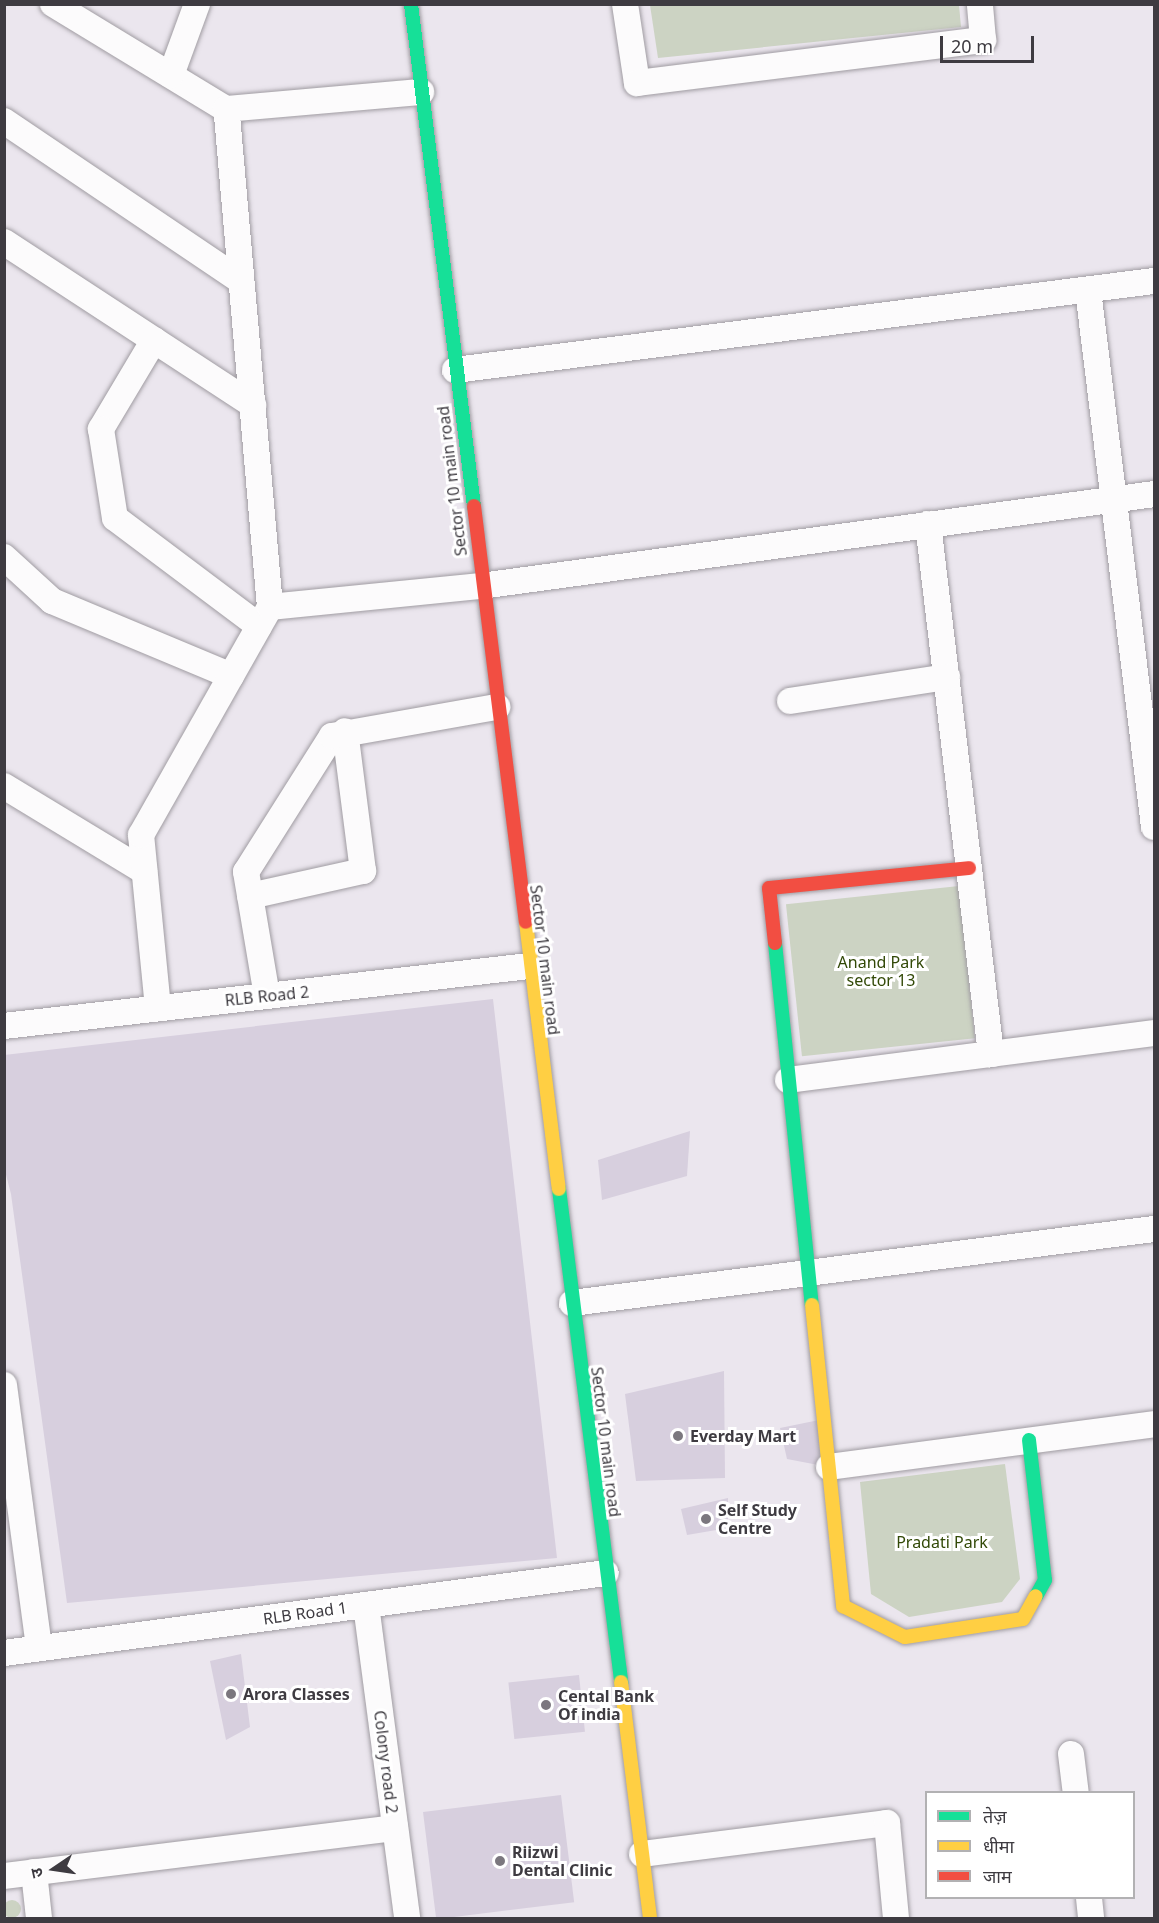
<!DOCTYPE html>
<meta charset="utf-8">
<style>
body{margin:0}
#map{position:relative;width:1159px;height:1923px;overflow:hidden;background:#ebe6ee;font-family:"Noto Sans","Noto Sans Devanagari",sans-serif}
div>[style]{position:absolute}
.green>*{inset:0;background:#ccd3c3;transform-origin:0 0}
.round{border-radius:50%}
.building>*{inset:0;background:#d7cfde;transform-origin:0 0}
.roads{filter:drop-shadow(0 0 2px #a09ca2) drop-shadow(0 0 2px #a09ca2)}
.street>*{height:26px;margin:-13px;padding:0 13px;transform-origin:13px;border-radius:13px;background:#fcfbfc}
.fast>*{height:14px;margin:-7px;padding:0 7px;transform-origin:7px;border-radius:7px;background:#16e098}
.slow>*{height:14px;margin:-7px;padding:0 7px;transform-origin:7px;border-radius:7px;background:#ffcf43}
.jam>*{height:14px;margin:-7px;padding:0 7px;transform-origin:7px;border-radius:7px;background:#f24e42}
.dots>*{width:16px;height:16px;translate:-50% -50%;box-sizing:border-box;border:3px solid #fff;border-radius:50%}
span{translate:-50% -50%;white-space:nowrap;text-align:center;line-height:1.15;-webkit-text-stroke:6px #fff;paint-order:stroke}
.street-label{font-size:16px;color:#3e3b41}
.park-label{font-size:16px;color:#324907}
.poi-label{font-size:16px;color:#3e3b41;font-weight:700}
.left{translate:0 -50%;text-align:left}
.frame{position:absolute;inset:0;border:6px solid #3e3b41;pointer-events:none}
.legend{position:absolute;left:925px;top:1791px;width:210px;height:108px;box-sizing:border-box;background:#fff;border:2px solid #b2b1b3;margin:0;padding:8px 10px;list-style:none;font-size:18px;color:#3e3b41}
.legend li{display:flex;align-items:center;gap:12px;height:30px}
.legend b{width:30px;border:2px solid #b2b1b3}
.north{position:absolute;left:24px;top:1839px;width:60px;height:60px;-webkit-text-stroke:4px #fff;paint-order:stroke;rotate:257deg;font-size:16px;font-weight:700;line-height:24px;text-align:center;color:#3e3b41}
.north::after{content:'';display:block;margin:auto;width:21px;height:27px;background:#3e3b41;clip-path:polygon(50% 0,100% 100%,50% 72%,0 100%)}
.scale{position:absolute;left:940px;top:36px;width:94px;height:27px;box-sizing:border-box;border:3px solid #3e3b41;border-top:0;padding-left:8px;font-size:18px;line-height:21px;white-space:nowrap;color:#3e3b41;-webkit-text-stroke:4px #fff;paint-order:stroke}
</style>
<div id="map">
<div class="green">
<i style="clip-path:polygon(650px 5px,959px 5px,961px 27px,658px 58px)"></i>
<i style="left:959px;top:886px;width:153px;height:174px;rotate:84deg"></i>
<i style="clip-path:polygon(1005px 1464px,1020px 1579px,1002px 1602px,909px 1617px,871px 1594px,860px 1482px)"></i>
<i class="round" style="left:3px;top:1900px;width:18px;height:18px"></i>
</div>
<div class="building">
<i style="clip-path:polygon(493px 999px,557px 1558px,67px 1603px,11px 1194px,4px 1167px,4px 1055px)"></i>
<i style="clip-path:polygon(690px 1131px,687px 1176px,602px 1200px,598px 1160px)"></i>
<i style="clip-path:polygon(724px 1371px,725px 1478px,636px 1481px,625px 1394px)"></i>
<i style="clip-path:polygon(824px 1419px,829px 1467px,787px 1459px,780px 1428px)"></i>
<i style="clip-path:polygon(728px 1498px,728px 1528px,687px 1535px,681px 1509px)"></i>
<i style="clip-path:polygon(241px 1654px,250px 1727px,226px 1740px,210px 1661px)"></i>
<i style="left:579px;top:1675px;width:57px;height:71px;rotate:84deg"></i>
<i style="left:561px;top:1795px;width:108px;height:139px;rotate:83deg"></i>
</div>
<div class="roads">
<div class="street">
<i style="left:53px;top:4px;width:202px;rotate:31.3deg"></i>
<i style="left:226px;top:109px;width:196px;rotate:-5deg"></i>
<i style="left:625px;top:4px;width:80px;rotate:81.4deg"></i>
<i style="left:637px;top:83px;width:349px;rotate:-7.1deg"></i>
<i style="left:983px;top:40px;width:36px;rotate:-95deg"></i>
<i style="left:171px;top:75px;width:76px;rotate:-69.9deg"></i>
<i style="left:4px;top:121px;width:286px;rotate:34deg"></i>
<i style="left:4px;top:242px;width:298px;rotate:33.2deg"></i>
<i style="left:1088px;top:290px;width:541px;rotate:82.99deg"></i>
<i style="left:154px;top:340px;width:104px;rotate:120.8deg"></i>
<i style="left:101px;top:429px;width:90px;rotate:81.1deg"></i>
<i style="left:115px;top:518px;width:180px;rotate:36.9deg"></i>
<i style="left:455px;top:370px;width:705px;rotate:-7.26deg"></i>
<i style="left:928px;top:524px;width:534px;rotate:83.22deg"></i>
<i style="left:4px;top:557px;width:65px;rotate:42.5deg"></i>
<i style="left:52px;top:601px;width:194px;rotate:22.7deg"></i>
<i style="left:270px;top:607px;width:212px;rotate:-5.7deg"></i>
<i style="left:481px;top:586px;width:679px;rotate:-7.78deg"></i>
<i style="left:790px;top:701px;width:159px;rotate:-8.7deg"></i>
<i style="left:4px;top:786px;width:164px;rotate:31.3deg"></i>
<i style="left:250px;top:896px;width:116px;rotate:-12.5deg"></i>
<i style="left:363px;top:871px;width:141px;rotate:-97.3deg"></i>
<i style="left:267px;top:996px;width:126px;rotate:-99.6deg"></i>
<i style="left:246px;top:872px;width:161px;rotate:-57.7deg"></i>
<i style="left:332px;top:736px;width:168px;rotate:-10deg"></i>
<i style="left:158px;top:1008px;width:174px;rotate:-95.6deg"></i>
<i style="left:141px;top:835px;width:262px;rotate:-60.5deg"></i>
<i style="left:270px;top:607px;width:500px;rotate:-95deg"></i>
<i style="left:4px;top:1026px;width:528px;rotate:-6.52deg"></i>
<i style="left:788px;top:1080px;width:369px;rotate:-7.3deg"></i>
<i style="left:572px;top:1303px;width:587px;rotate:-7.25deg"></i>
<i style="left:4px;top:1385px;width:265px;rotate:82.4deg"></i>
<i style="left:829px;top:1467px;width:328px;rotate:-7.5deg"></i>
<i style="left:366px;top:1605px;width:316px;rotate:82.5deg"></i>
<i style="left:4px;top:1653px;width:607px;rotate:-7.57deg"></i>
<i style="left:1071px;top:1754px;width:38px;rotate:83deg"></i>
<i style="left:642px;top:1854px;width:247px;rotate:-7.2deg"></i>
<i style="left:887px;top:1823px;width:95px;rotate:84.6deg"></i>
<i style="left:34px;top:1872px;width:46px;rotate:83.8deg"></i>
<i style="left:4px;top:1876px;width:394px;rotate:-7deg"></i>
<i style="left:1089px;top:1898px;width:20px;rotate:84deg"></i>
</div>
<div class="fast">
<i style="left:411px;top:4px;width:506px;rotate:82.85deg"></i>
<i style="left:775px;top:943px;width:364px;rotate:84.2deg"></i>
<i style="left:559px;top:1189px;width:497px;rotate:82.8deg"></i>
<i style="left:1029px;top:1440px;width:141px;rotate:83.5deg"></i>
<i style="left:1045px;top:1580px;width:18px;rotate:119deg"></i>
</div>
<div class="slow">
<i style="left:526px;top:922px;width:269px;rotate:83deg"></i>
<i style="left:812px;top:1305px;width:303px;rotate:84.1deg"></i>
<i style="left:843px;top:1606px;width:69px;rotate:26.6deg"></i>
<i style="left:905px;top:1637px;width:119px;rotate:-8.7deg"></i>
<i style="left:1023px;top:1619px;width:26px;rotate:-61deg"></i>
<i style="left:621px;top:1682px;width:238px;rotate:83deg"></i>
</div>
<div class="jam">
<i style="left:474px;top:506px;width:419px;rotate:82.9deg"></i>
<i style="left:775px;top:943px;width:55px;rotate:-96.2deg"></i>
<i style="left:769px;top:888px;width:201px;rotate:-5.7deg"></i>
</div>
</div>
<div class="dots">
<i style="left:678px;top:1436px;background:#7b777e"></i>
<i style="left:706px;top:1519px;background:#7b777e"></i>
<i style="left:231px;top:1694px;background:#7b777e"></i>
<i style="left:546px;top:1705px;background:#7b777e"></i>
<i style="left:500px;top:1861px;background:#7b777e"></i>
</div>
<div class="street-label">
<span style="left:452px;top:481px;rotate:-97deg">Sector 10 main road</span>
<span style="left:545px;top:960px;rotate:83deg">Sector 10 main road</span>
<span style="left:267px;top:996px;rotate:-6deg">RLB Road 2</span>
<span style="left:606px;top:1442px;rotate:83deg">Sector 10 main road</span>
<span style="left:305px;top:1613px;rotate:-8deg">RLB Road 1</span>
<span style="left:386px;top:1762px;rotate:83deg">Colony road 2</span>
</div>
<div class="park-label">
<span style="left:881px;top:971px">Anand Park<br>sector 13</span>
<span style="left:942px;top:1542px">Pradati Park</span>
</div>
<div class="poi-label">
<span class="left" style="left:690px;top:1436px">Everday Mart</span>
<span class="left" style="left:718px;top:1519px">Self Study<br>Centre</span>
<span class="left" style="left:243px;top:1694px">Arora Classes</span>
<span class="left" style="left:558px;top:1705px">Cental Bank<br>Of india</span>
<span class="left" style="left:512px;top:1861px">Riizwi<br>Dental Clinic</span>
</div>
<div class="frame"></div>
<ul class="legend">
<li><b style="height:8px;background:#16e098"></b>तेज़</li>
<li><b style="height:8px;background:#ffcf43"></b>धीमा</li>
<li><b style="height:8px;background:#f24e42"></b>जाम</li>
</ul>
<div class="north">उ</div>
<div class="scale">20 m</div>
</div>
